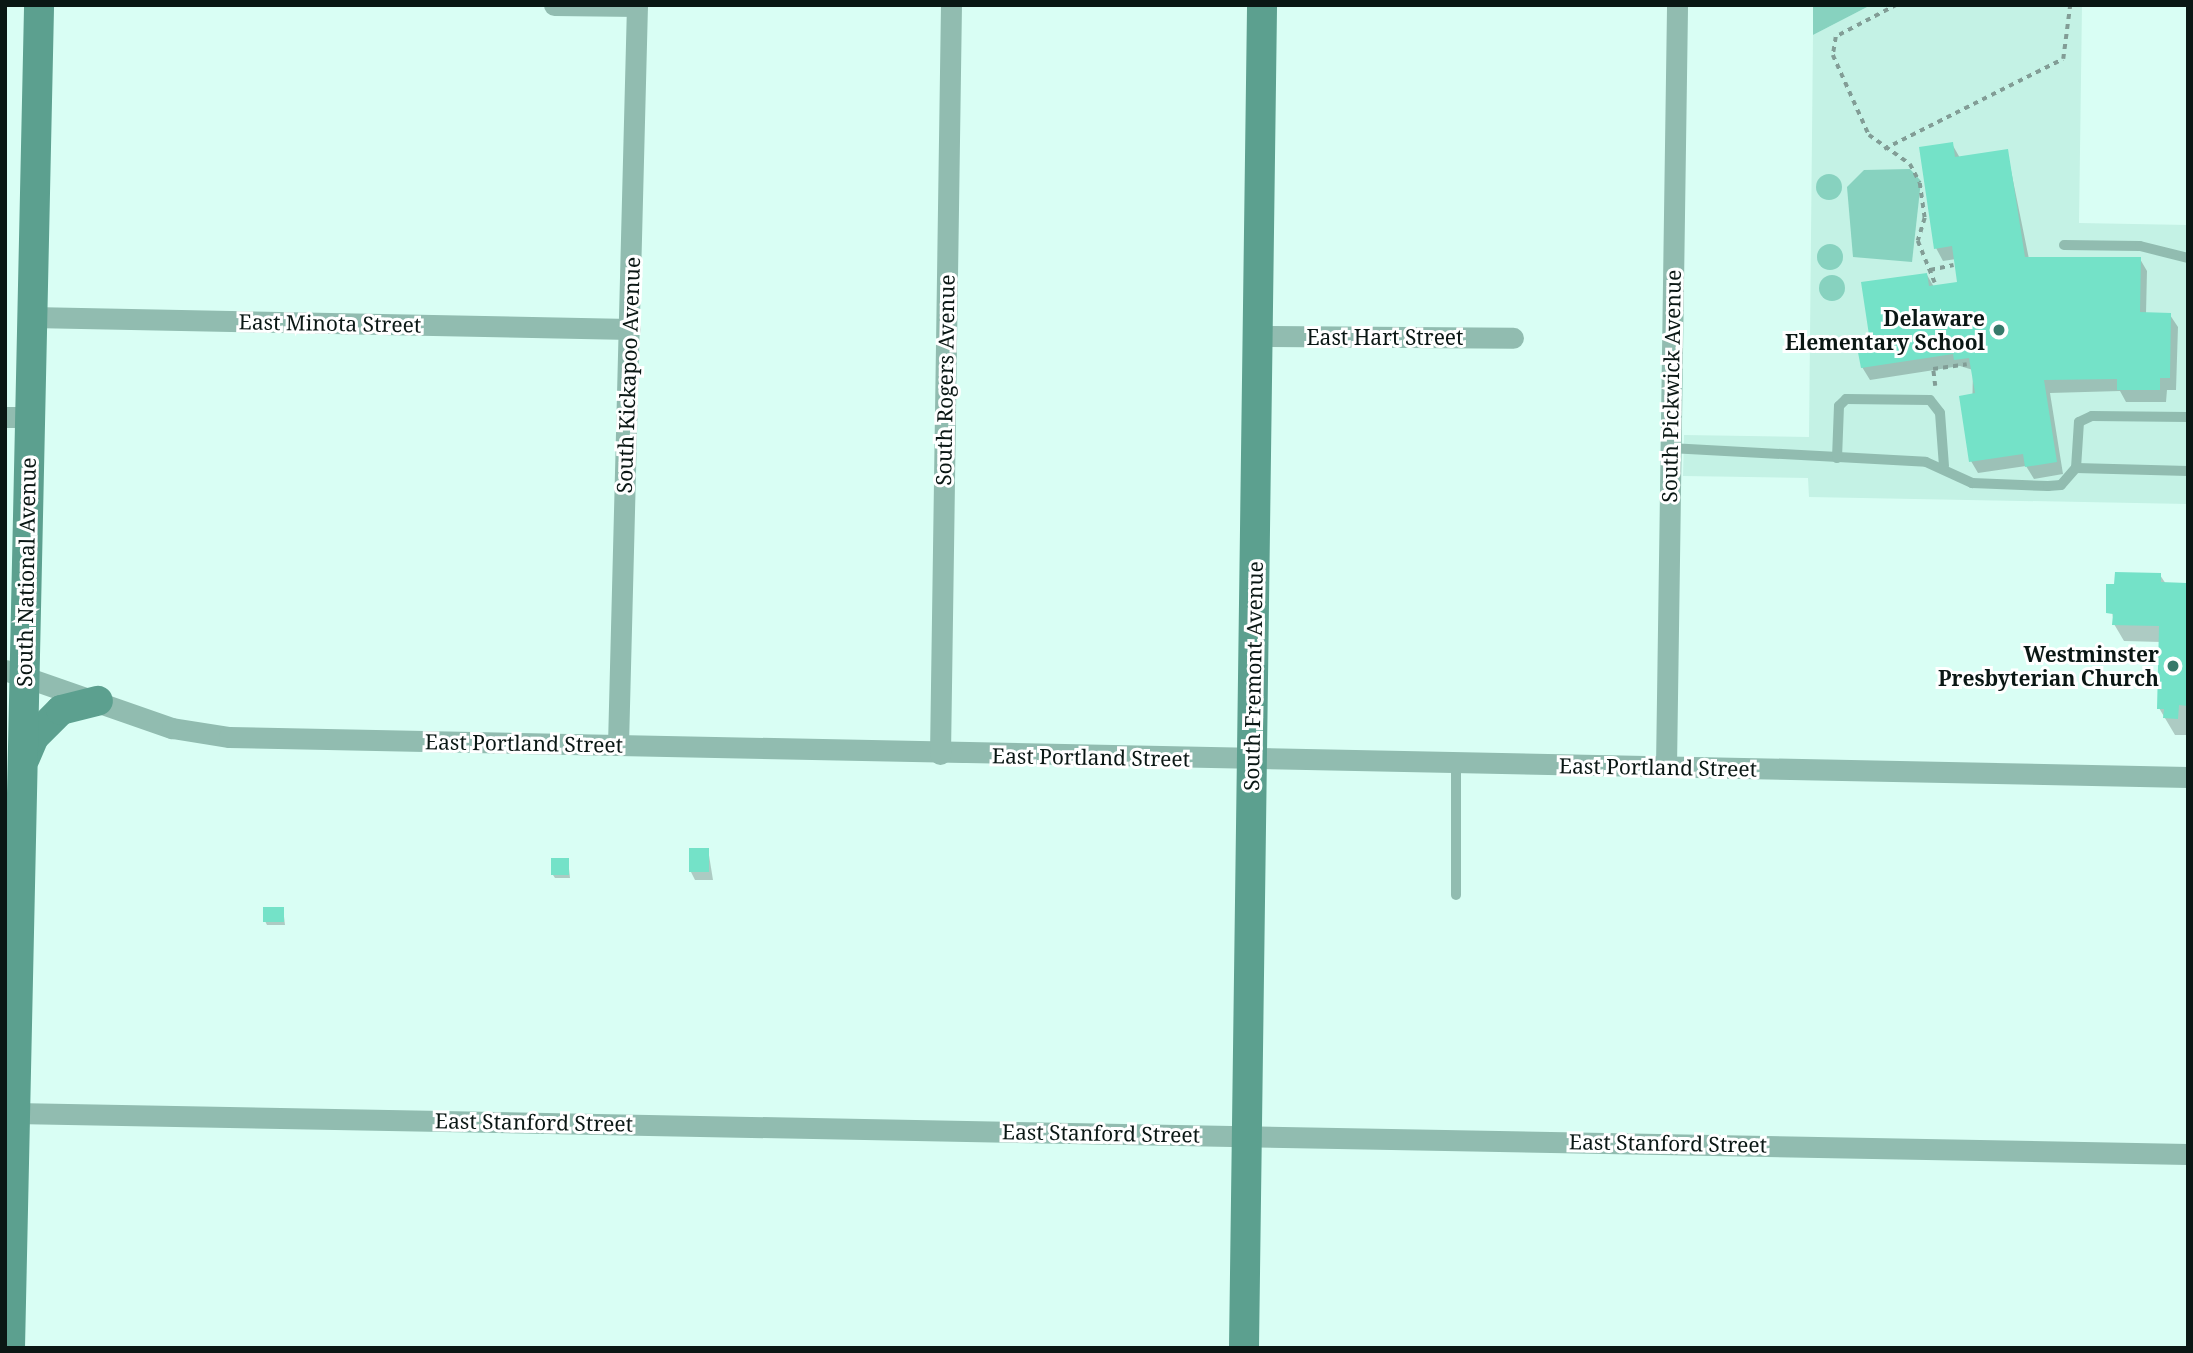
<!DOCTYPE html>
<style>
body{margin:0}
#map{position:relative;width:2193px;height:1353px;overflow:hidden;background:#d9fef4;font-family:"Noto Serif",serif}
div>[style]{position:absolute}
.built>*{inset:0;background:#c4f2e5}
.green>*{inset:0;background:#87d2bf}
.round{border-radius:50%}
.shadow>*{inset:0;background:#0003}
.building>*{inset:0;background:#74e2c8;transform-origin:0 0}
.path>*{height:3.5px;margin-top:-1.75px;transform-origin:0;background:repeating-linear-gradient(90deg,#829d96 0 5px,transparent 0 10px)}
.lane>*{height:10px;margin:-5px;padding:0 5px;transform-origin:5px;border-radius:5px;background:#91bcb0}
.street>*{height:21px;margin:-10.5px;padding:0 10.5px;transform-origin:10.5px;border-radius:10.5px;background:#91bcb0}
.secondary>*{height:30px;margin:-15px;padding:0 15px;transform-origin:15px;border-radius:15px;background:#5ca08f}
.dots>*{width:19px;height:19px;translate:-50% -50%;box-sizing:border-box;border:4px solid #fff;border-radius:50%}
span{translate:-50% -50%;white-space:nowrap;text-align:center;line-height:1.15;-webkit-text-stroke:6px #fff;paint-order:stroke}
.poi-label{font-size:21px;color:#0a1714;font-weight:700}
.right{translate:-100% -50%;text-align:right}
.street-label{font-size:21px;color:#0a1714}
.frame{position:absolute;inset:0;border:7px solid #0a1714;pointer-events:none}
</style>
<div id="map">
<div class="built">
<i style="clip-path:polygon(1871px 5px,2082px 5px,2079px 223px,2188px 225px,2188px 504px,1809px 497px,1808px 478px,1683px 476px,1684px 435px,1809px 437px,1813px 35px)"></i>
</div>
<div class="green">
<i style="clip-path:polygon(1813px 5px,1871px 5px,1813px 35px)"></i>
<i style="clip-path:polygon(1910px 169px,1921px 181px,1912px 262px,1853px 257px,1847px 187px,1864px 170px)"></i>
<i class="round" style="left:1816px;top:174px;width:26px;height:26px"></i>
<i class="round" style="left:1817px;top:244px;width:26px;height:26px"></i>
<i class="round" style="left:1819px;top:275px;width:26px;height:26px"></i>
</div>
<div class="shadow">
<i style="clip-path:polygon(1952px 144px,1960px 158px,2007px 151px,2029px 259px,2140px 259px,2147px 271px,2146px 314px,2170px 315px,2178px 327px,2176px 390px,2167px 390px,2166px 402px,2126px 402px,2120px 391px,2050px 393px,2063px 474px,2034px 479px,2026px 466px,1978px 473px,1971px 461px,1973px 370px,1960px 366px,1870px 380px,1862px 367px,1871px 336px,1927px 275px,1934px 287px,1959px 283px,1956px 259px,1943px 261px,1936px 248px)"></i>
<i style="clip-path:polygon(2160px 575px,2166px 584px,2188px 588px,2187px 735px,2175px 735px,2159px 708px,2161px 642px,2124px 641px,2114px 624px,2108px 586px)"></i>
<i style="clip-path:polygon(708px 849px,713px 880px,695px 880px,691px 872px)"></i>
<i style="clip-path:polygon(568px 860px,570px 878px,555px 878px,553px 875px)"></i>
<i style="clip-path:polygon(283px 908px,285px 925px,267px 925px,265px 921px)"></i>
</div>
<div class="building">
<i style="clip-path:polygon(1953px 142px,1955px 157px,2008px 149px,2025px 257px,2141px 257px,2140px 312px,2171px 313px,2170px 378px,2160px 378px,2160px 390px,2117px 390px,2117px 379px,2044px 380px,2057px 462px,2025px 467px,2023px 454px,1969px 462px,1959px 396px,1975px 393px,1969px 358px,1954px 360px,1953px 354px,1861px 368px,1855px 337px,1869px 335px,1861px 282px,1927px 273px,1929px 286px,1957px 282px,1952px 246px,1934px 249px,1919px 147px)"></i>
<i style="clip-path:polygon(2115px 572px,2161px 573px,2161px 582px,2187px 583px,2188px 706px,2179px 705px,2178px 719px,2163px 718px,2164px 709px,2157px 709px,2159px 626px,2112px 625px,2113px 614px,2106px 613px,2106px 584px,2114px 584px)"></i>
<i style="left:689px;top:848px;width:20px;height:24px"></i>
<i style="left:551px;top:858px;width:18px;height:17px"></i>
<i style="left:263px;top:907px;width:21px;height:15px"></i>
</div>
<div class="path">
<i style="left:1897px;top:5px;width:69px;rotate:152.3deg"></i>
<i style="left:1836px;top:37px;width:18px;rotate:99deg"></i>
<i style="left:1833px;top:55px;width:88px;rotate:65.8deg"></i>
<i style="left:1869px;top:135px;width:50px;rotate:35.3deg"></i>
<i style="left:1910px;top:164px;width:21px;rotate:62deg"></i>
<i style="left:1920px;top:183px;width:35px;rotate:82deg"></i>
<i style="left:1925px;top:218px;width:24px;rotate:107deg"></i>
<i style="left:1918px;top:241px;width:45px;rotate:68deg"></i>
<i style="left:1884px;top:149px;width:200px;rotate:-26.7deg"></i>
<i style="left:2063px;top:59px;width:54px;rotate:-82.6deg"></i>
<i style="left:1930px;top:270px;width:24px;rotate:-12deg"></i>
<i style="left:1935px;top:386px;width:17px;rotate:-97deg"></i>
<i style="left:1933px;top:369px;width:34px;rotate:-8deg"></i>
</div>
<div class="lane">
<i style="left:2064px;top:245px;width:76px;rotate:0.8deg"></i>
<i style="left:2140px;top:246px;width:49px;rotate:14deg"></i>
<i style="left:1670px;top:448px;width:256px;rotate:3.1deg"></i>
<i style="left:1926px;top:462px;width:51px;rotate:24.5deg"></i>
<i style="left:1972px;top:483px;width:76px;rotate:2.3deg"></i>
<i style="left:2048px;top:486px;width:13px;rotate:-4deg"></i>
<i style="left:2061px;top:485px;width:23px;rotate:-49deg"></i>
<i style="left:2076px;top:468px;width:46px;rotate:-86.3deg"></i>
<i style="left:2079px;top:422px;width:14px;rotate:-25deg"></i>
<i style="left:2092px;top:416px;width:96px;rotate:0.6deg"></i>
<i style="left:1837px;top:458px;width:52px;rotate:-87.8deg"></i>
<i style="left:1839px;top:406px;width:10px;rotate:-45deg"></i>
<i style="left:1846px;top:399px;width:84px;rotate:0.7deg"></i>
<i style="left:1930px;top:400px;width:16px;rotate:52deg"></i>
<i style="left:1940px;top:413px;width:53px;rotate:85.7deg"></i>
<i style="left:2076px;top:468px;width:112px;rotate:1.5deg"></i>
<i style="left:1456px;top:764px;width:131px;rotate:90deg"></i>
</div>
<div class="street">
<i style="left:554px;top:5px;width:83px;rotate:0.7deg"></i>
<i style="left:31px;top:317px;width:599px;rotate:1.15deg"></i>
<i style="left:1257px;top:336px;width:256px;rotate:0.4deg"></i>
<i style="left:5px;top:417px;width:24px"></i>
<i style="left:5px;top:670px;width:177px;rotate:19.2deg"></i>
<i style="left:172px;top:728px;width:58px;rotate:9deg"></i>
<i style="left:229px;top:737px;width:1959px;rotate:1.17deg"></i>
<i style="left:618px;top:745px;width:740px;rotate:-88.53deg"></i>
<i style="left:940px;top:754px;width:749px;rotate:-89.16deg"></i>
<i style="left:1666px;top:767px;width:762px;rotate:-89.17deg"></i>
<i style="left:14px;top:1113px;width:2174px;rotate:1.08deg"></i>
</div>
<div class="secondary">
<i style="left:25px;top:758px;width:23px;rotate:-67deg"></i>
<i style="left:34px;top:737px;width:38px;rotate:-45deg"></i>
<i style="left:61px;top:710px;width:38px;rotate:-14deg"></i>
<i style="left:10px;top:1348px;width:1343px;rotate:-88.76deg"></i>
<i style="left:1244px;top:1348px;width:1343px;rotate:-89.23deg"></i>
</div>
<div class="dots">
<i style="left:1999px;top:330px;background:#36796a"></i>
<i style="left:2173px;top:666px;background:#36796a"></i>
</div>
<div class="poi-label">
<span class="right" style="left:1985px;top:330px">Delaware<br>Elementary School</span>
<span class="right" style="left:2159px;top:666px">Westminster<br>Presbyterian Church</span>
</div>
<div class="street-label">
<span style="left:330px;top:323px;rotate:1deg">East Minota Street</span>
<span style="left:1385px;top:337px">East Hart Street</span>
<span style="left:628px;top:375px;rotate:-88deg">South Kickapoo Avenue</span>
<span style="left:945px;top:380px;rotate:-89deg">South Rogers Avenue</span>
<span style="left:1671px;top:386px;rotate:-89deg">South Pickwick Avenue</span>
<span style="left:26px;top:572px;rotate:-89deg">South National Avenue</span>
<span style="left:1253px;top:676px;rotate:-89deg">South Fremont Avenue</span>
<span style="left:524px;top:743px;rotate:1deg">East Portland Street</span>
<span style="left:1091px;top:757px;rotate:1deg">East Portland Street</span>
<span style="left:1658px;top:767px;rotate:1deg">East Portland Street</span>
<span style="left:534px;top:1122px;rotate:1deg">East Stanford Street</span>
<span style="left:1101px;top:1133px;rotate:1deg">East Stanford Street</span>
<span style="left:1668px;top:1143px;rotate:1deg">East Stanford Street</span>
</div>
<div class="frame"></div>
</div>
